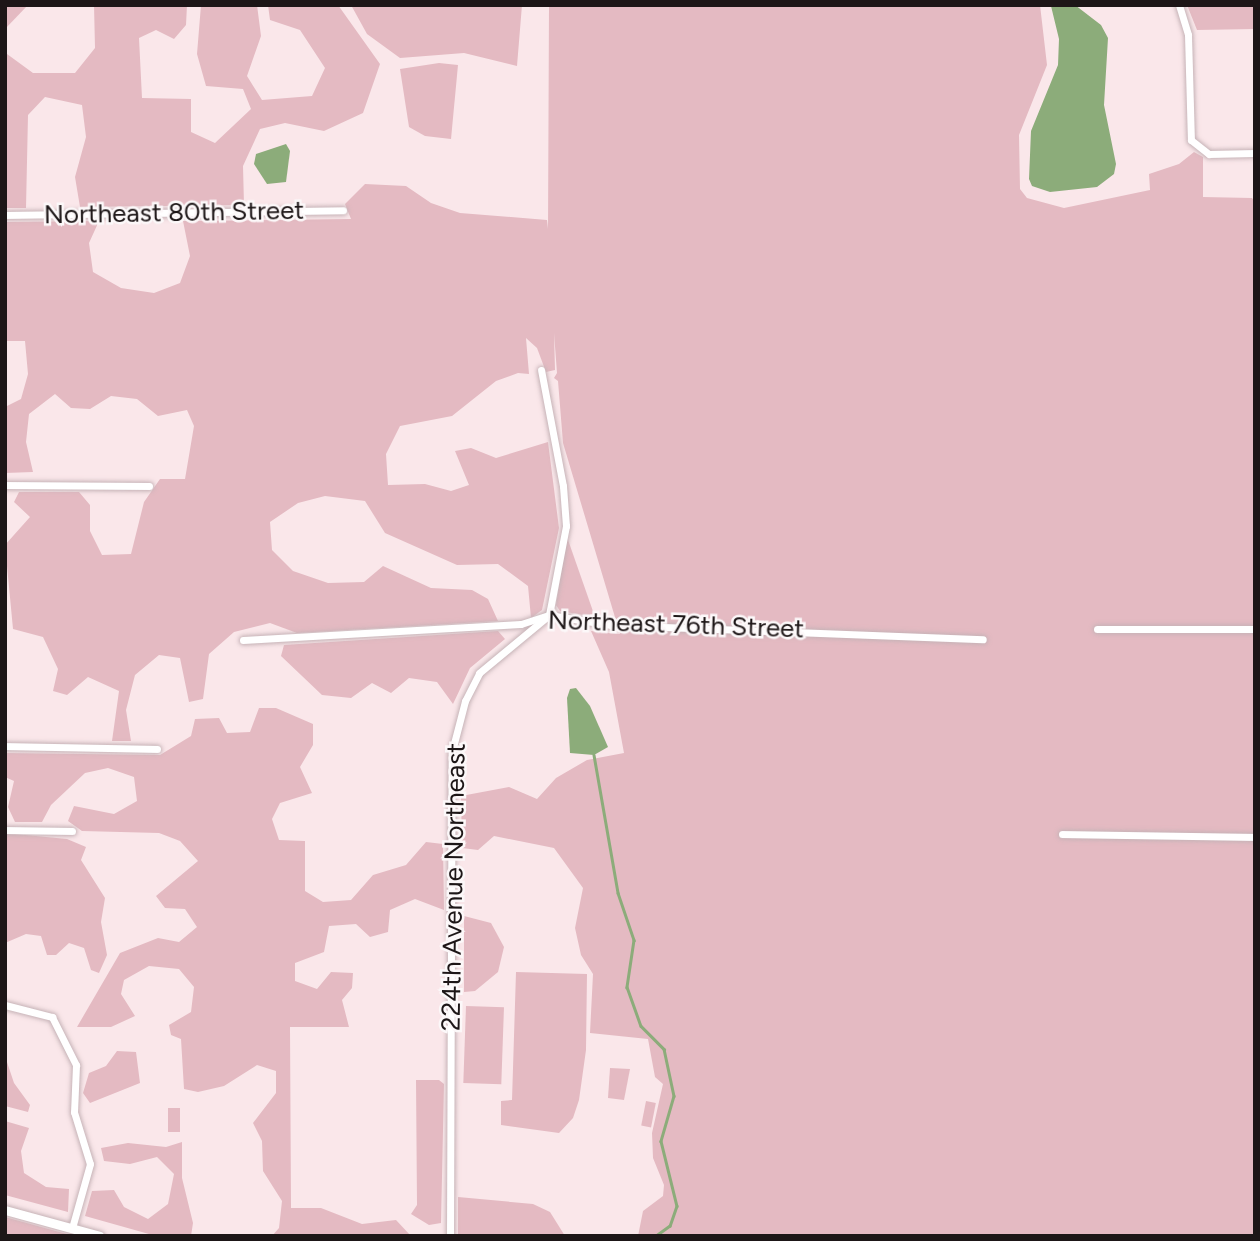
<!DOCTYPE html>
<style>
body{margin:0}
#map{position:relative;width:1260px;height:1241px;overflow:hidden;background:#fae7ea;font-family:Figtree,sans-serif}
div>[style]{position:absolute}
.green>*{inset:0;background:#e4bac2;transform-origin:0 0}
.water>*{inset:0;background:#8cac7a}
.stream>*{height:2.5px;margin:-1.25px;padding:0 1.25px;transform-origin:1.25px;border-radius:1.25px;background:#8cac7a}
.roads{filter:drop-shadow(0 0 2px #c6b3b7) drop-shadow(0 0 2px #c6b3b7)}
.minor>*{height:7px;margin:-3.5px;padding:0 3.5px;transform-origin:3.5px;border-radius:3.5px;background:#fff}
.tertiary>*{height:9px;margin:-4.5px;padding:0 4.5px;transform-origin:4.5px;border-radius:4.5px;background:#fff}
span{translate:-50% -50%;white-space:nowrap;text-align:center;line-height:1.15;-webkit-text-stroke:5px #fcf8f9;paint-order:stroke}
.street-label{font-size:26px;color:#1d1617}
.frame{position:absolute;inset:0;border:7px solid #1d1617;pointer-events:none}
</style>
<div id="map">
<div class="green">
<i style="clip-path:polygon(5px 5px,28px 5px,5px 29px)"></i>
<i style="clip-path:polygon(94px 5px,187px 5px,186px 25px,174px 39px,156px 30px,139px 38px,142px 98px,191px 99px,191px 132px,215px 143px,251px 109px,243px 89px,206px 86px,197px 54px,201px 5px,257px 5px,261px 36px,247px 76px,262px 100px,312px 96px,325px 68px,300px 30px,270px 20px,268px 5px,338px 5px,380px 64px,363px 113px,324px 131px,285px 123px,260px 129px,243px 166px,244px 205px,80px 207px,75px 177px,86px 137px,82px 105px,45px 97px,28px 115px,26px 208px,5px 208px,5px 43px,7px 54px,33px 73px,75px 73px,95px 48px)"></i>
<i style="clip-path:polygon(351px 5px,522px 5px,517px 66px,464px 53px,400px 58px,367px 34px)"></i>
<i style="clip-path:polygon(549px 5px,1040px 5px,1047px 65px,1019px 135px,1020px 189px,1027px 198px,1064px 208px,1150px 190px,1149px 174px,1179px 164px,1194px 152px,1203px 157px,1203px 197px,1252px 198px,1255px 202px,1255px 1236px,638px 1236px,643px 1211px,663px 1196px,664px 1185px,653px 1158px,652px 1133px,663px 1084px,655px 1077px,648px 1039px,590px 1033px,593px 974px,581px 955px,575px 928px,583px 888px,554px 848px,494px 836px,478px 850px,462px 848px,461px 796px,509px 787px,537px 799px,556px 778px,587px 760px,624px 753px,609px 672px,591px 631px,620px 634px,563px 443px,558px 381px,554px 378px,557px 373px,554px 333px,555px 370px,546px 372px,537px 348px,526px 338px,529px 374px,518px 373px,496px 381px,452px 416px,400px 426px,386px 454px,388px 485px,425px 484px,451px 491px,469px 485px,455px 451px,471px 448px,496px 458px,548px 442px,559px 528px,542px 610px,531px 618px,528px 586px,498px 564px,457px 565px,385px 533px,365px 501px,325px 496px,298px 503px,270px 522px,272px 550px,293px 571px,328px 583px,364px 582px,383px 566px,431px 588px,472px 590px,488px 599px,498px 621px,297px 633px,270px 623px,234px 632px,209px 654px,203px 699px,189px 702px,180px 658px,159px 655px,135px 675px,126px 710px,131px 741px,112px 741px,119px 691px,88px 677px,67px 695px,53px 691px,58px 669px,43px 637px,13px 629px,5px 545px,30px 517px,14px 502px,19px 492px,79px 492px,90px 505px,90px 531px,102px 555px,131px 554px,144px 502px,160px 479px,185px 479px,194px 426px,187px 410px,158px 416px,137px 399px,111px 396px,90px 409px,71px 408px,55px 394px,29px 414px,26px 442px,33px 472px,5px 473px,5px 407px,21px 399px,28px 374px,25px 341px,5px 341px,5px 222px,99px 221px,89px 243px,93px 272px,121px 288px,154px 293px,180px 283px,190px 256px,183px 221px,351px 219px,345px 204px,365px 184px,406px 186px,431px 203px,460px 213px,547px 220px,548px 229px)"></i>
<i style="clip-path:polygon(1187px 5px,1255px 5px,1255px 29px,1197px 30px)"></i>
<i style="clip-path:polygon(439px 63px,458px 65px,451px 139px,425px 136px,409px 127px,400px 69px)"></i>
<i style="clip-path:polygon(567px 537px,595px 617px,560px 611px,556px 605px)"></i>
<i style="clip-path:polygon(498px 631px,505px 639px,470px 668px,453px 704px,437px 682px,409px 678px,391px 693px,372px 683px,351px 698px,322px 695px,281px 656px,284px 645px)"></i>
<i style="clip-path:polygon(259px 708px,276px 708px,313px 724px,313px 745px,300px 767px,312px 793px,280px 803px,272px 819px,279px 840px,305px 841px,305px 891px,323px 902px,351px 900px,373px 875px,406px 865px,426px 842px,443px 844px,444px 910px,415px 899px,390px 910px,388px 932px,370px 937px,356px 924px,329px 926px,324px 952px,295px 963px,295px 981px,317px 989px,331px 972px,353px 973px,352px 988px,342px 1000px,349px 1027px,290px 1027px,291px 1208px,321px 1208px,362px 1224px,396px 1220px,411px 1236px,272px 1236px,279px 1228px,282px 1201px,263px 1171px,262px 1141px,253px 1123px,276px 1093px,276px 1071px,257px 1065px,224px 1086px,198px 1092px,184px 1089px,181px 1039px,171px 1035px,169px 1025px,191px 1012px,194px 987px,179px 969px,149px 966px,124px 980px,121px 994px,135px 1016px,111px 1027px,77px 1027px,120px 953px,158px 938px,179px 942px,197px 927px,185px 909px,165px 908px,156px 896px,198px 861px,180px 841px,159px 833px,82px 831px,68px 821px,74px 806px,114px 814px,137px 801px,134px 777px,108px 768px,85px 773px,51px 805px,42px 822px,15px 822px,8px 807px,14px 781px,5px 777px,5px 753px,160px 755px,191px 736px,195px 719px,219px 718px,227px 733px,250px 732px)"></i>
<i style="clip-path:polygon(5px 833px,67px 839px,86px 847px,81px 860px,105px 898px,101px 922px,107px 955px,99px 973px,91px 970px,84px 948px,69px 943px,56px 955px,47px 955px,41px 936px,26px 934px,5px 943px)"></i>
<i style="clip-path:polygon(464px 916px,491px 923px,504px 947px,498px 972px,475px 991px,464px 992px)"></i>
<i style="clip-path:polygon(516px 972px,587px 974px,586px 1050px,579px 1100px,573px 1118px,559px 1133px,501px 1125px,501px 1101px,512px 1100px)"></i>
<i style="left:466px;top:1006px;width:38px;height:77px;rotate:2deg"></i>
<i style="clip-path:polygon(117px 1051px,136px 1052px,140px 1083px,90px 1103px,83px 1093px,89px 1073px,106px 1066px)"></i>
<i style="clip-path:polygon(5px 1056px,14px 1083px,30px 1105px,28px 1112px,5px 1106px)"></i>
<i style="clip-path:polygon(610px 1068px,630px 1069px,624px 1100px,608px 1098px)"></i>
<i style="clip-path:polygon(416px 1080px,439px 1080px,444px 1084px,441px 1223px,429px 1225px,411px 1214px,417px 1205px)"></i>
<i style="left:646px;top:1101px;width:10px;height:25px;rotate:11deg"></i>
<i style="left:168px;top:1108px;width:12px;height:24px"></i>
<i style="clip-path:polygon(5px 1121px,29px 1128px,21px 1151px,24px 1173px,46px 1187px,69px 1189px,68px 1212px,5px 1195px)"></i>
<i style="clip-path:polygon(182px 1142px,182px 1178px,193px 1223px,191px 1236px,156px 1236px,85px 1216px,92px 1191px,114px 1190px,124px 1207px,148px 1219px,168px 1204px,174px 1174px,157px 1157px,130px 1164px,104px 1161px,101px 1148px,128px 1143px,166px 1147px)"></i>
<i style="clip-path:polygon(458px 1197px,533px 1204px,550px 1212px,565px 1236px,458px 1236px)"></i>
<i style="clip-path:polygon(5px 1217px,74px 1236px,5px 1236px)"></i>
</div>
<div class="water">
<i style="clip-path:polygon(1075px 5px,1101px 25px,1108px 38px,1104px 105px,1116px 164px,1114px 174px,1097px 187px,1050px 192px,1032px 186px,1029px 179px,1031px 131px,1058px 65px,1059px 39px,1051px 6px)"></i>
<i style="clip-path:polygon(286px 144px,290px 151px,286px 182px,267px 184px,254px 164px,256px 154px)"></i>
<i style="clip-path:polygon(576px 688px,590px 706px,608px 747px,594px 755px,570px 753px,567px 698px,570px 689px)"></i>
</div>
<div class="stream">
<i style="left:594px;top:755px;width:140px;rotate:80.1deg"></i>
<i style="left:618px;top:893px;width:50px;rotate:71.2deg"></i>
<i style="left:634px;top:940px;width:48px;rotate:98.5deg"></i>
<i style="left:627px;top:987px;width:41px;rotate:70.3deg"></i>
<i style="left:641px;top:1026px;width:33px;rotate:45deg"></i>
<i style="left:664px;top:1049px;width:48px;rotate:78deg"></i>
<i style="left:674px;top:1096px;width:47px;rotate:106.1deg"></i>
<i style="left:661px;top:1141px;width:67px;rotate:76.2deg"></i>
<i style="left:677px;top:1206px;width:21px;rotate:109deg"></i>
<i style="left:670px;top:1226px;width:17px;rotate:144deg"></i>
</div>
<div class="roads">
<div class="minor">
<i style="left:1179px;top:5px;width:31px;rotate:73deg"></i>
<i style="left:1188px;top:35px;width:105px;rotate:88.4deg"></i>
<i style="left:1191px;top:140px;width:23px;rotate:38deg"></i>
<i style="left:1209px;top:154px;width:46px;rotate:-1.2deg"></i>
<i style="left:5px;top:215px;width:338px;rotate:-0.8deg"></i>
<i style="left:5px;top:485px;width:144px;rotate:0.4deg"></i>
<i style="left:1097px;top:629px;width:158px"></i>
<i style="left:243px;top:640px;width:278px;rotate:-3.3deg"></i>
<i style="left:521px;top:624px;width:29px;rotate:-18deg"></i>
<i style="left:549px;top:615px;width:63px;rotate:9.2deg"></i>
<i style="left:611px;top:625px;width:372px;rotate:2.2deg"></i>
<i style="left:5px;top:746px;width:152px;rotate:1.1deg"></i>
<i style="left:5px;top:830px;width:67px;rotate:0.9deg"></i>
<i style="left:1062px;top:834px;width:193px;rotate:0.9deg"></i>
<i style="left:5px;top:1005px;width:49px;rotate:14.3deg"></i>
<i style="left:52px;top:1017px;width:54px;rotate:63.4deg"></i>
<i style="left:76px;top:1065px;width:47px;rotate:92.4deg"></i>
<i style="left:74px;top:1112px;width:54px;rotate:72.9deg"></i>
<i style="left:90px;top:1164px;width:66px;rotate:105.7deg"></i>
<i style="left:450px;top:1236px;width:485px;rotate:-89.8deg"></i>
<i style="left:452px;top:751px;width:52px;rotate:-75.4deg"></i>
<i style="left:465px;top:701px;width:31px;rotate:-63deg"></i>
<i style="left:479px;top:673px;width:91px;rotate:-39.6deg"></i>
<i style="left:549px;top:615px;width:91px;rotate:-79.2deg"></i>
<i style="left:566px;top:526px;width:40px;rotate:-94.3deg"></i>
<i style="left:563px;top:486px;width:118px;rotate:-100.7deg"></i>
</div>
<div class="tertiary">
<i style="left:5px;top:1210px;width:98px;rotate:15.3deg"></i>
</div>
</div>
<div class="street-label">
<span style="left:174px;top:213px;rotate:-1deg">Northeast 80th Street</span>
<span style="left:676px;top:625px;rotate:2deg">Northeast 76th Street</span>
<span style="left:454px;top:887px;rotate:-89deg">224th Avenue Northeast</span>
</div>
<div class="frame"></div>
</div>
